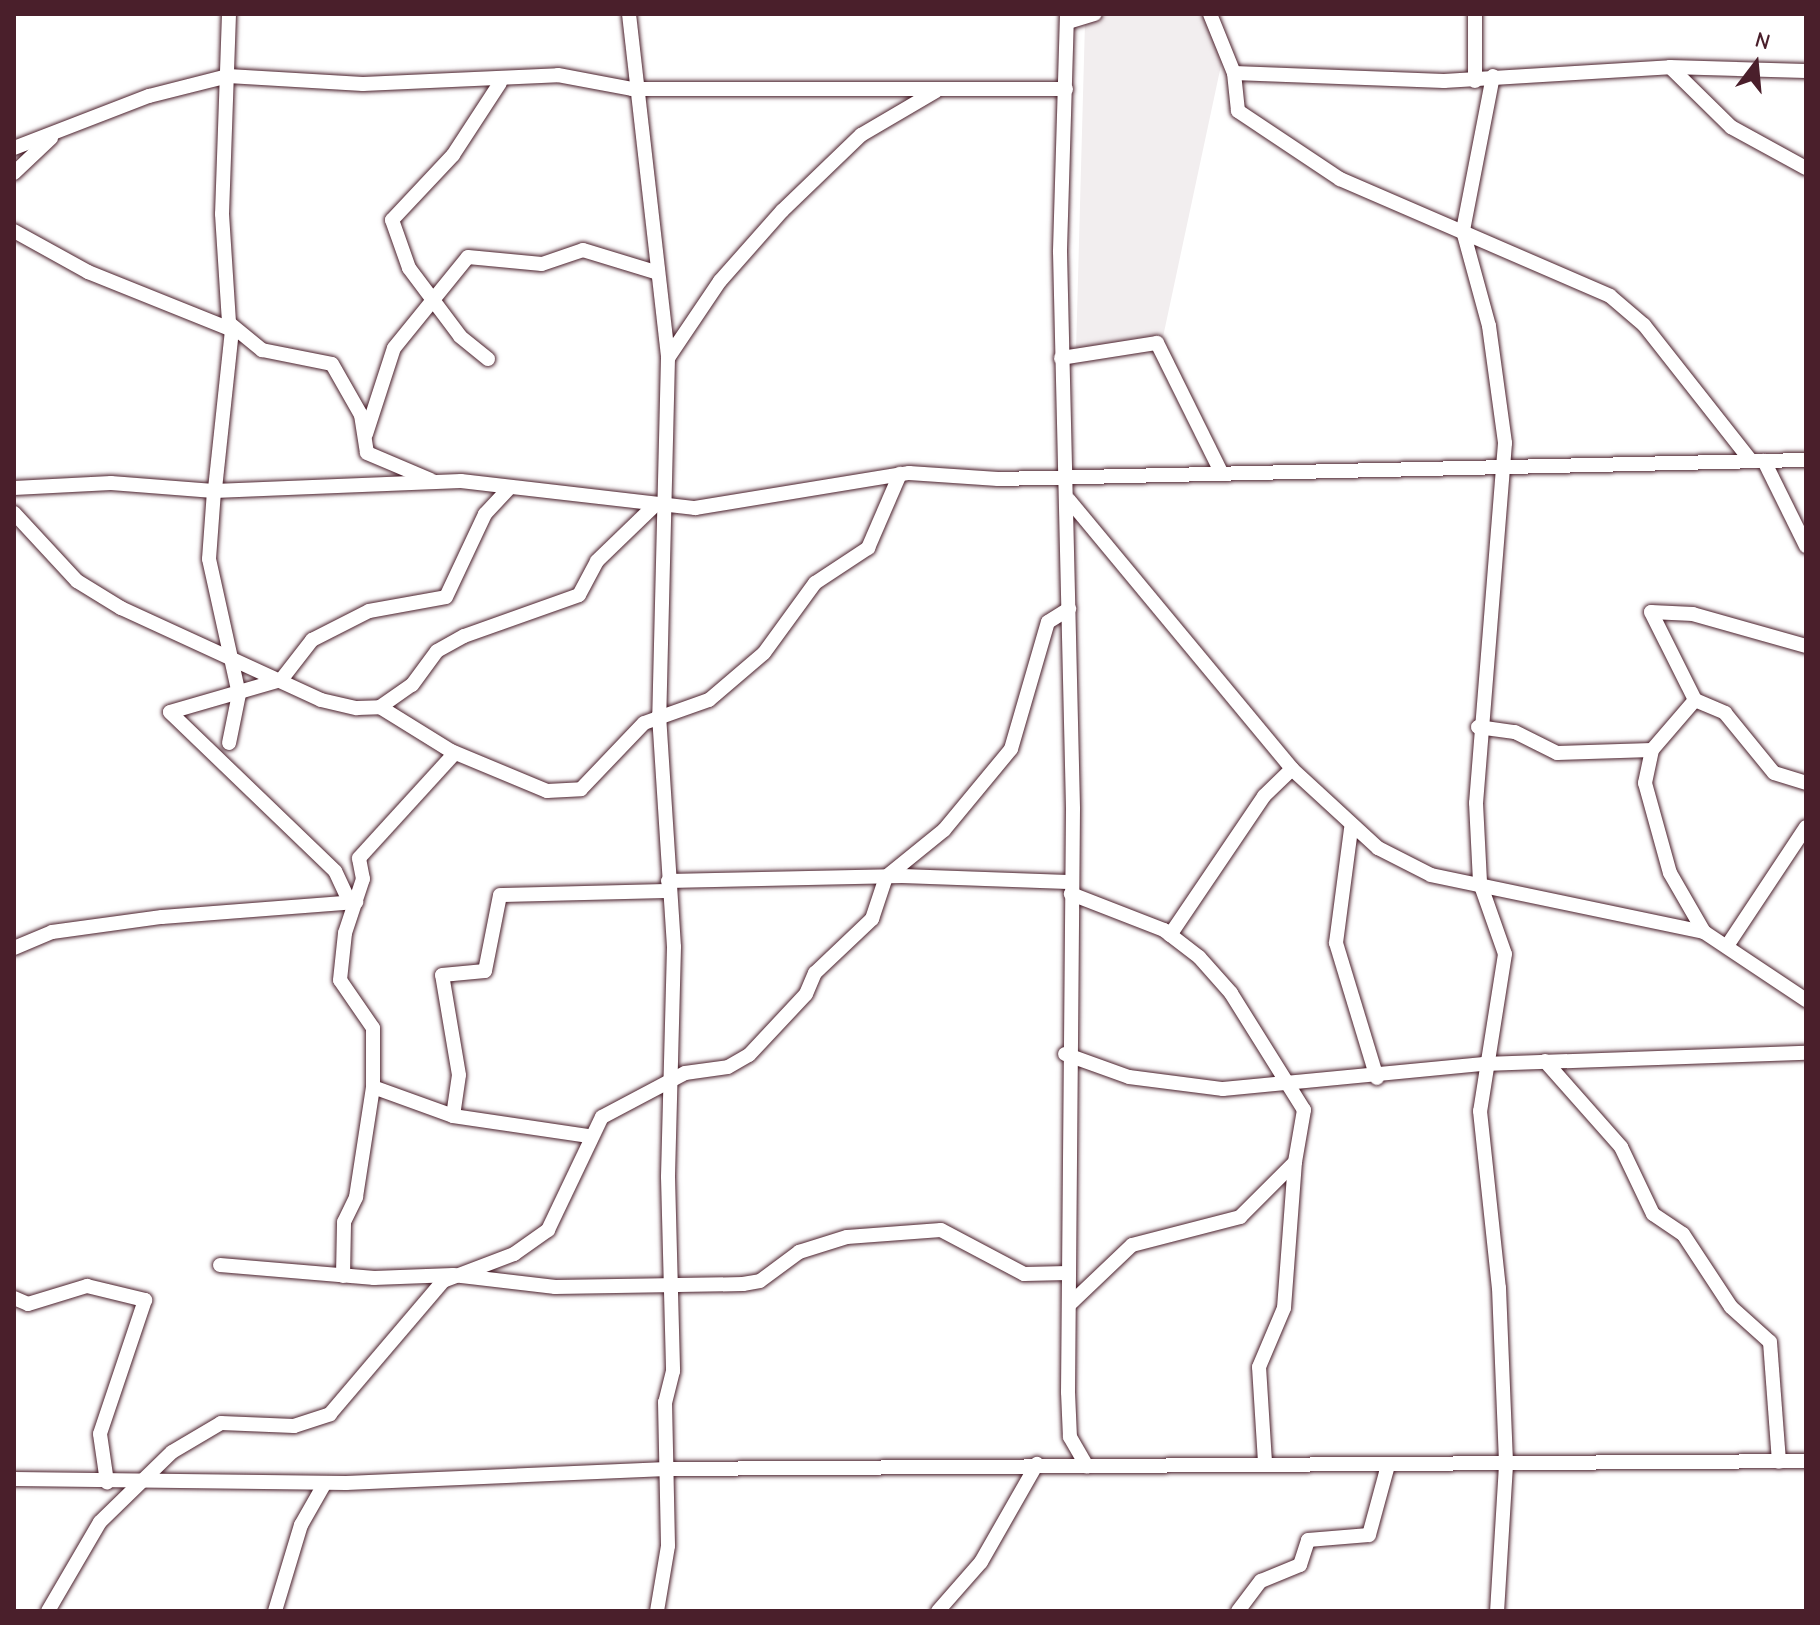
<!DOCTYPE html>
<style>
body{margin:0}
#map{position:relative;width:1820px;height:1625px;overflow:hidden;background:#fff;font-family:"Comic Neue",sans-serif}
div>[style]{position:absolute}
.built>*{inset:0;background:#f2eeef}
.roads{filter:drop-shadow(0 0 2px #4a1f2b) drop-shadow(0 0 2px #4a1f2b)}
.street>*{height:14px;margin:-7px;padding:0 7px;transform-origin:7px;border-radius:7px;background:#fff}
span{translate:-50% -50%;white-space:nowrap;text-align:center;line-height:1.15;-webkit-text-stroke:8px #fff;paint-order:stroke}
.frame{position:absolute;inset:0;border:16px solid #4a1f2b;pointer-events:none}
.north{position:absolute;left:1716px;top:24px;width:80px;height:80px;-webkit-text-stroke:6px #fff;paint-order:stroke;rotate:16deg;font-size:22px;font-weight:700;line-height:32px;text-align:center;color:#4a1f2b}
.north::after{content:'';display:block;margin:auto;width:28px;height:36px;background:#4a1f2b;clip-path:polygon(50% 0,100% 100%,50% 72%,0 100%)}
</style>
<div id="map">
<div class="built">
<i style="clip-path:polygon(1113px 14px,1204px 14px,1223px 56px,1163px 337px,1076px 352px,1085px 22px)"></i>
</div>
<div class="roads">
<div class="street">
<i style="left:229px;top:14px;width:200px;rotate:92deg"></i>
<i style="left:222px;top:214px;width:109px;rotate:86.3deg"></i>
<i style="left:229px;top:323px;width:43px;rotate:39.3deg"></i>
<i style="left:262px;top:350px;width:71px;rotate:11.3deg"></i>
<i style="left:332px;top:364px;width:59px;rotate:60.4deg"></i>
<i style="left:361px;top:415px;width:38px;rotate:81deg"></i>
<i style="left:367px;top:453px;width:69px;rotate:22.9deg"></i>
<i style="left:629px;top:14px;width:346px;rotate:83.5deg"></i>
<i style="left:668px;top:358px;width:357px;rotate:91.4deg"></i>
<i style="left:659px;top:715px;width:232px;rotate:86.3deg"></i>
<i style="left:674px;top:947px;width:230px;rotate:91.5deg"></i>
<i style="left:668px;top:1177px;width:194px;rotate:88.5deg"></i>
<i style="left:673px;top:1371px;width:32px;rotate:104deg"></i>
<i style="left:665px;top:1402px;width:144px;rotate:88.8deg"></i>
<i style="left:668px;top:1546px;width:66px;rotate:99.6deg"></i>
<i style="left:1067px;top:14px;width:238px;rotate:91.7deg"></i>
<i style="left:1060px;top:252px;width:557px;rotate:88.66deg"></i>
<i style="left:1073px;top:809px;width:583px;rotate:90.49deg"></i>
<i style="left:1068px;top:1392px;width:45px;rotate:87.5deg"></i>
<i style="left:1070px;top:1437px;width:34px;rotate:60deg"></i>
<i style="left:1210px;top:14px;width:64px;rotate:67.9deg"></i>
<i style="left:1234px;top:73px;width:38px;rotate:84deg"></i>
<i style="left:1238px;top:111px;width:123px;rotate:33.7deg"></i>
<i style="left:1340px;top:179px;width:294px;rotate:23.4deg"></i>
<i style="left:1610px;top:296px;width:45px;rotate:40.5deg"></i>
<i style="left:1644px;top:325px;width:173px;rotate:51.8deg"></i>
<i style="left:1475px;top:14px;width:67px;rotate:90deg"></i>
<i style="left:1068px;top:22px;width:28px;rotate:-17deg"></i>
<i style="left:1670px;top:67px;width:86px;rotate:44.5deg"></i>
<i style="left:1731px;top:127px;width:85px;rotate:28.7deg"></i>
<i style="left:1234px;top:73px;width:210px;rotate:2.2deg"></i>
<i style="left:1444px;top:81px;width:226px;rotate:-3.5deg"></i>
<i style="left:1670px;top:67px;width:136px;rotate:1.7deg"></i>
<i style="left:1493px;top:76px;width:158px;rotate:101deg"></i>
<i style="left:1463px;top:231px;width:98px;rotate:74.7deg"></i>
<i style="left:1489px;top:326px;width:118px;rotate:82.2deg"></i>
<i style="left:1505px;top:443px;width:361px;rotate:94.6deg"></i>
<i style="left:1476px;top:803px;width:80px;rotate:87.1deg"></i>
<i style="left:1480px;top:883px;width:75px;rotate:70.6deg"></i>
<i style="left:1505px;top:954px;width:159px;rotate:99deg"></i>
<i style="left:1480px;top:1111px;width:178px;rotate:83.9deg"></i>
<i style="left:1499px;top:1288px;width:177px;rotate:87.7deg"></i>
<i style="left:1506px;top:1465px;width:146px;rotate:93.5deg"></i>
<i style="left:14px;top:148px;width:145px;rotate:-21.1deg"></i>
<i style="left:149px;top:96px;width:81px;rotate:-14.2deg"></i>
<i style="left:228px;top:76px;width:135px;rotate:3.4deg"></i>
<i style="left:363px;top:84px;width:195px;rotate:-2.6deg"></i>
<i style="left:558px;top:75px;width:75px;rotate:10.7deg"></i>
<i style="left:632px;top:89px;width:434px"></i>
<i style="left:14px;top:173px;width:51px;rotate:-43.4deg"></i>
<i style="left:14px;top:231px;width:85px;rotate:29deg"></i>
<i style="left:88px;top:272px;width:155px;rotate:21.9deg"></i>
<i style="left:232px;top:330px;width:161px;rotate:96.1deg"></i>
<i style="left:668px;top:358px;width:93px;rotate:-56deg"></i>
<i style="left:720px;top:281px;width:94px;rotate:-48.5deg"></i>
<i style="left:782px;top:211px;width:110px;rotate:-43.9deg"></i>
<i style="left:861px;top:135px;width:87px;rotate:-30.4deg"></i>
<i style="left:1061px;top:358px;width:97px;rotate:-8.9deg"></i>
<i style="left:1157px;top:343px;width:144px;rotate:63.6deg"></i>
<i style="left:488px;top:359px;width:36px;rotate:-141deg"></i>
<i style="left:460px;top:336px;width:85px;rotate:-126.9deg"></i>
<i style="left:409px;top:268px;width:51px;rotate:-109.5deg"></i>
<i style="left:392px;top:220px;width:89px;rotate:-46.8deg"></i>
<i style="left:453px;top:155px;width:86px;rotate:-56.9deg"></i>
<i style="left:366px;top:434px;width:90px;rotate:-72deg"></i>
<i style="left:394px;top:348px;width:117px;rotate:-50.9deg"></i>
<i style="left:468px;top:257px;width:74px;rotate:5.4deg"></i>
<i style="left:542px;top:264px;width:43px;rotate:-18.9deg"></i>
<i style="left:583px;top:250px;width:78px;rotate:17deg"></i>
<i style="left:1764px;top:461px;width:95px;rotate:63.7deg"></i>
<i style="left:14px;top:488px;width:97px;rotate:-3deg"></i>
<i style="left:111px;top:483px;width:103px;rotate:4.4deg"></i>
<i style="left:214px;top:491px;width:247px;rotate:-2.3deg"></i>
<i style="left:461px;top:481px;width:236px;rotate:6.6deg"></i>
<i style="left:695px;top:508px;width:217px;rotate:-9.3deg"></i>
<i style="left:909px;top:473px;width:89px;rotate:3.9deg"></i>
<i style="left:998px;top:479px;width:808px;rotate:-1.35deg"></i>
<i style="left:214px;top:491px;width:68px;rotate:94.2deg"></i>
<i style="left:209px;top:559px;width:138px;rotate:77.5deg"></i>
<i style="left:239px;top:694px;width:50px;rotate:101.5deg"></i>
<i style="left:1069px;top:500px;width:349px;rotate:50.3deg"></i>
<i style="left:1292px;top:769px;width:117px;rotate:42.6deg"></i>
<i style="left:1378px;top:848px;width:59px;rotate:27deg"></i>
<i style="left:1431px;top:875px;width:279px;rotate:11.8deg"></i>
<i style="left:1704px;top:932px;width:123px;rotate:33.7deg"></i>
<i style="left:14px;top:513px;width:93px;rotate:47.2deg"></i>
<i style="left:77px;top:581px;width:52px;rotate:31.5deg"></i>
<i style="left:121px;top:608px;width:220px;rotate:24.7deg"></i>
<i style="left:321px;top:700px;width:37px;rotate:13deg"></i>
<i style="left:357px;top:708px;width:23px;rotate:-2deg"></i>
<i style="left:380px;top:707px;width:39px;rotate:-35deg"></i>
<i style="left:412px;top:685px;width:42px;rotate:-53.7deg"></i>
<i style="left:437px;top:651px;width:31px;rotate:-29deg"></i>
<i style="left:464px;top:636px;width:122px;rotate:-19.6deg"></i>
<i style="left:579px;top:595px;width:38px;rotate:-62deg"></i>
<i style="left:597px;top:561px;width:81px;rotate:-44deg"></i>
<i style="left:1806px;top:646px;width:117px;rotate:-164.2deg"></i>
<i style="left:1693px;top:614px;width:42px;rotate:-177.3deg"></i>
<i style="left:1651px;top:612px;width:98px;rotate:63.4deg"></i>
<i style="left:1695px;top:700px;width:33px;rotate:23deg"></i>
<i style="left:1725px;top:713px;width:77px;rotate:50.8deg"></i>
<i style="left:1774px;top:773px;width:34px;rotate:17deg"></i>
<i style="left:1695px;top:700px;width:66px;rotate:130.7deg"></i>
<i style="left:1652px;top:750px;width:34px;rotate:102deg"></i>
<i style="left:1645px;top:783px;width:93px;rotate:74.5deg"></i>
<i style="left:1670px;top:873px;width:68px;rotate:60deg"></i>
<i style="left:380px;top:707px;width:84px;rotate:31.8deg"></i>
<i style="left:451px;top:751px;width:104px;rotate:22.6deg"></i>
<i style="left:547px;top:791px;width:34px;rotate:-3deg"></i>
<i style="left:581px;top:789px;width:91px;rotate:-46.3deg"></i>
<i style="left:644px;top:723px;width:69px;rotate:-19.5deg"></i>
<i style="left:709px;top:700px;width:72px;rotate:-40.5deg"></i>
<i style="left:764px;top:653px;width:87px;rotate:-53.9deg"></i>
<i style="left:815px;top:583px;width:64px;rotate:-33.4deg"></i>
<i style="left:868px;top:548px;width:81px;rotate:-66.6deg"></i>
<i style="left:1478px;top:727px;width:37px;rotate:8deg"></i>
<i style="left:1515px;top:732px;width:47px;rotate:26.6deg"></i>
<i style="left:1557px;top:753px;width:95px;rotate:-1.8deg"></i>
<i style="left:1351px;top:829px;width:115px;rotate:97.5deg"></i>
<i style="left:1336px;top:943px;width:141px;rotate:73.1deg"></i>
<i style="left:668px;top:881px;width:234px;rotate:-1.2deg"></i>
<i style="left:902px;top:876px;width:166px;rotate:2.1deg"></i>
<i style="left:350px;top:903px;width:35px;rotate:-115deg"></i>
<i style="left:335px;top:871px;width:229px;rotate:-136.1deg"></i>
<i style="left:170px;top:712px;width:116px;rotate:-16.1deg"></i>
<i style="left:281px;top:680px;width:51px;rotate:-52.2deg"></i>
<i style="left:312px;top:640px;width:64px;rotate:-27deg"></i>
<i style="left:369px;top:611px;width:78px;rotate:-10.3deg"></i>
<i style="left:446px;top:597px;width:92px;rotate:-64.8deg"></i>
<i style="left:485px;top:514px;width:37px;rotate:-47deg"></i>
<i style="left:1170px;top:935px;width:168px;rotate:-55.9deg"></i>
<i style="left:1264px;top:796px;width:39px;rotate:-44deg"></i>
<i style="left:1729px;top:943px;width:139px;rotate:-56.4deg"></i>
<i style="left:14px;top:948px;width:41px;rotate:-22.8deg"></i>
<i style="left:52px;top:932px;width:111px;rotate:-7.8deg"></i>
<i style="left:162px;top:917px;width:195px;rotate:-4.4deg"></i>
<i style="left:1065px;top:1054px;width:68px;rotate:19.8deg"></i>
<i style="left:1129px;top:1077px;width:95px;rotate:7.3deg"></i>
<i style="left:1223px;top:1089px;width:262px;rotate:-5.5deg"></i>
<i style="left:1484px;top:1064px;width:322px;rotate:-2deg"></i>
<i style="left:1545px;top:1061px;width:115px;rotate:48.5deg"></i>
<i style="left:1621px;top:1147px;width:74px;rotate:64.5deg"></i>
<i style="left:1653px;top:1214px;width:36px;rotate:34deg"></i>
<i style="left:1683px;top:1234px;width:87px;rotate:56.7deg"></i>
<i style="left:1731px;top:1307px;width:52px;rotate:41.9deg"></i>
<i style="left:1770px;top:1342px;width:120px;rotate:85.7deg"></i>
<i style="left:373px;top:1087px;width:85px;rotate:19.9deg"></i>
<i style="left:453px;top:1116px;width:136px;rotate:8.4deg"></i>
<i style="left:453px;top:1116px;width:41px;rotate:-81.7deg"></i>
<i style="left:459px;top:1075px;width:101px;rotate:-99.6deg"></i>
<i style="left:442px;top:975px;width:43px;rotate:-5.3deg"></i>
<i style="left:485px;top:971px;width:77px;rotate:-78.8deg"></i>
<i style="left:500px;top:895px;width:169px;rotate:-1.4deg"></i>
<i style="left:220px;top:1265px;width:155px;rotate:4.8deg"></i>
<i style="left:374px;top:1278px;width:79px;rotate:-2.2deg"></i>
<i style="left:453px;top:1275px;width:103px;rotate:6.7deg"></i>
<i style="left:555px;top:1287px;width:188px;rotate:-0.9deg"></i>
<i style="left:743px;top:1284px;width:17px;rotate:-10deg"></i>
<i style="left:760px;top:1281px;width:49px;rotate:-36.6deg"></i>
<i style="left:799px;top:1252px;width:50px;rotate:-17.4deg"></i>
<i style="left:847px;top:1237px;width:94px;rotate:-4.3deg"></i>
<i style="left:941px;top:1230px;width:94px;rotate:27.9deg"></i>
<i style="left:1024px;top:1274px;width:44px;rotate:-1.3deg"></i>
<i style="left:343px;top:1276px;width:54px;rotate:-88.9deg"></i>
<i style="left:344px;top:1222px;width:28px;rotate:-64deg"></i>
<i style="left:356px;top:1197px;width:111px;rotate:-81.2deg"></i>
<i style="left:373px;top:1087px;width:59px;rotate:-90deg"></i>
<i style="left:373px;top:1028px;width:58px;rotate:-124.5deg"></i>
<i style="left:340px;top:980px;width:47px;rotate:-83.9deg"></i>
<i style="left:345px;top:933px;width:57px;rotate:-71.6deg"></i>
<i style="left:363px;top:879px;width:21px;rotate:-101deg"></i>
<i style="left:359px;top:858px;width:142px;rotate:-47.6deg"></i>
<i style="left:14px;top:1298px;width:15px;rotate:23deg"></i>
<i style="left:28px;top:1304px;width:62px;rotate:-17deg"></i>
<i style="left:87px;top:1286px;width:60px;rotate:13.6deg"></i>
<i style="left:145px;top:1300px;width:141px;rotate:108.6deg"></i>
<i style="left:100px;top:1434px;width:49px;rotate:81.7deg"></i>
<i style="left:1069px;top:1305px;width:87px;rotate:-43.6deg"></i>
<i style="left:1132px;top:1245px;width:112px;rotate:-14.5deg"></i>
<i style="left:1240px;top:1217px;width:78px;rotate:-45deg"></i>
<i style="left:1295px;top:1162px;width:53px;rotate:-80.2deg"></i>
<i style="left:1304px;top:1110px;width:138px;rotate:-122deg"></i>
<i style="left:1231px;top:993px;width:48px;rotate:-131.6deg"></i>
<i style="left:1199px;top:957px;width:44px;rotate:-142.4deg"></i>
<i style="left:1164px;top:930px;width:100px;rotate:-158.8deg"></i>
<i style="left:1265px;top:1462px;width:95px;rotate:-93.6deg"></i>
<i style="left:1259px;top:1367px;width:64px;rotate:-67deg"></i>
<i style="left:1284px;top:1308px;width:146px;rotate:-85.7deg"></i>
<i style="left:14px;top:1479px;width:332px;rotate:0.7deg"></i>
<i style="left:346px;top:1483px;width:321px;rotate:-2.5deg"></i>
<i style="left:667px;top:1469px;width:1139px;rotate:-0.4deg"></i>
<i style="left:48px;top:1611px;width:103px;rotate:-59.7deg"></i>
<i style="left:100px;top:1522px;width:100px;rotate:-44.2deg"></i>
<i style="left:172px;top:1452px;width:57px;rotate:-30.6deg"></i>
<i style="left:221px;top:1423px;width:73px;rotate:2.4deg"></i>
<i style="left:294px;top:1426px;width:38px;rotate:-18deg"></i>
<i style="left:330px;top:1414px;width:175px;rotate:-49.6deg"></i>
<i style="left:443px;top:1281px;width:76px;rotate:-20.8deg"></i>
<i style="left:514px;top:1254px;width:42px;rotate:-35.2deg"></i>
<i style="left:548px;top:1230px;width:125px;rotate:-64.5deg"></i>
<i style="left:602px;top:1117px;width:94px;rotate:-27.9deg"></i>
<i style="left:685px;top:1073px;width:43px;rotate:-7.9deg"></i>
<i style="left:728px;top:1067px;width:24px;rotate:-30deg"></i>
<i style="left:749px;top:1055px;width:83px;rotate:-46.9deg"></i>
<i style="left:806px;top:994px;width:23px;rotate:-67deg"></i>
<i style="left:815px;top:973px;width:79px;rotate:-43.5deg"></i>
<i style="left:872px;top:919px;width:44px;rotate:-71.6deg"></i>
<i style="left:886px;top:877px;width:75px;rotate:-39deg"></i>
<i style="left:944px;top:830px;width:105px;rotate:-50.4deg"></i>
<i style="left:1011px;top:749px;width:132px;rotate:-73.8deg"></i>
<i style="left:1048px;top:622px;width:25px;rotate:-32deg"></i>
<i style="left:275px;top:1611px;width:90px;rotate:-73.2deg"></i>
<i style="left:301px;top:1525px;width:48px;rotate:-60.3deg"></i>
<i style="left:938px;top:1611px;width:65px;rotate:-48.7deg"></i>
<i style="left:981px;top:1562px;width:113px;rotate:-60.3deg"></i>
<i style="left:1238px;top:1611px;width:38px;rotate:-53deg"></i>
<i style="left:1261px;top:1581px;width:42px;rotate:-22.3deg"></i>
<i style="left:1300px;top:1565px;width:26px;rotate:-72deg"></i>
<i style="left:1308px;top:1540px;width:61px;rotate:-4.7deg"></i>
<i style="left:1369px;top:1535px;width:73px;rotate:-74.8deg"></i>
</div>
</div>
<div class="frame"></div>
<div class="north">N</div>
</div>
